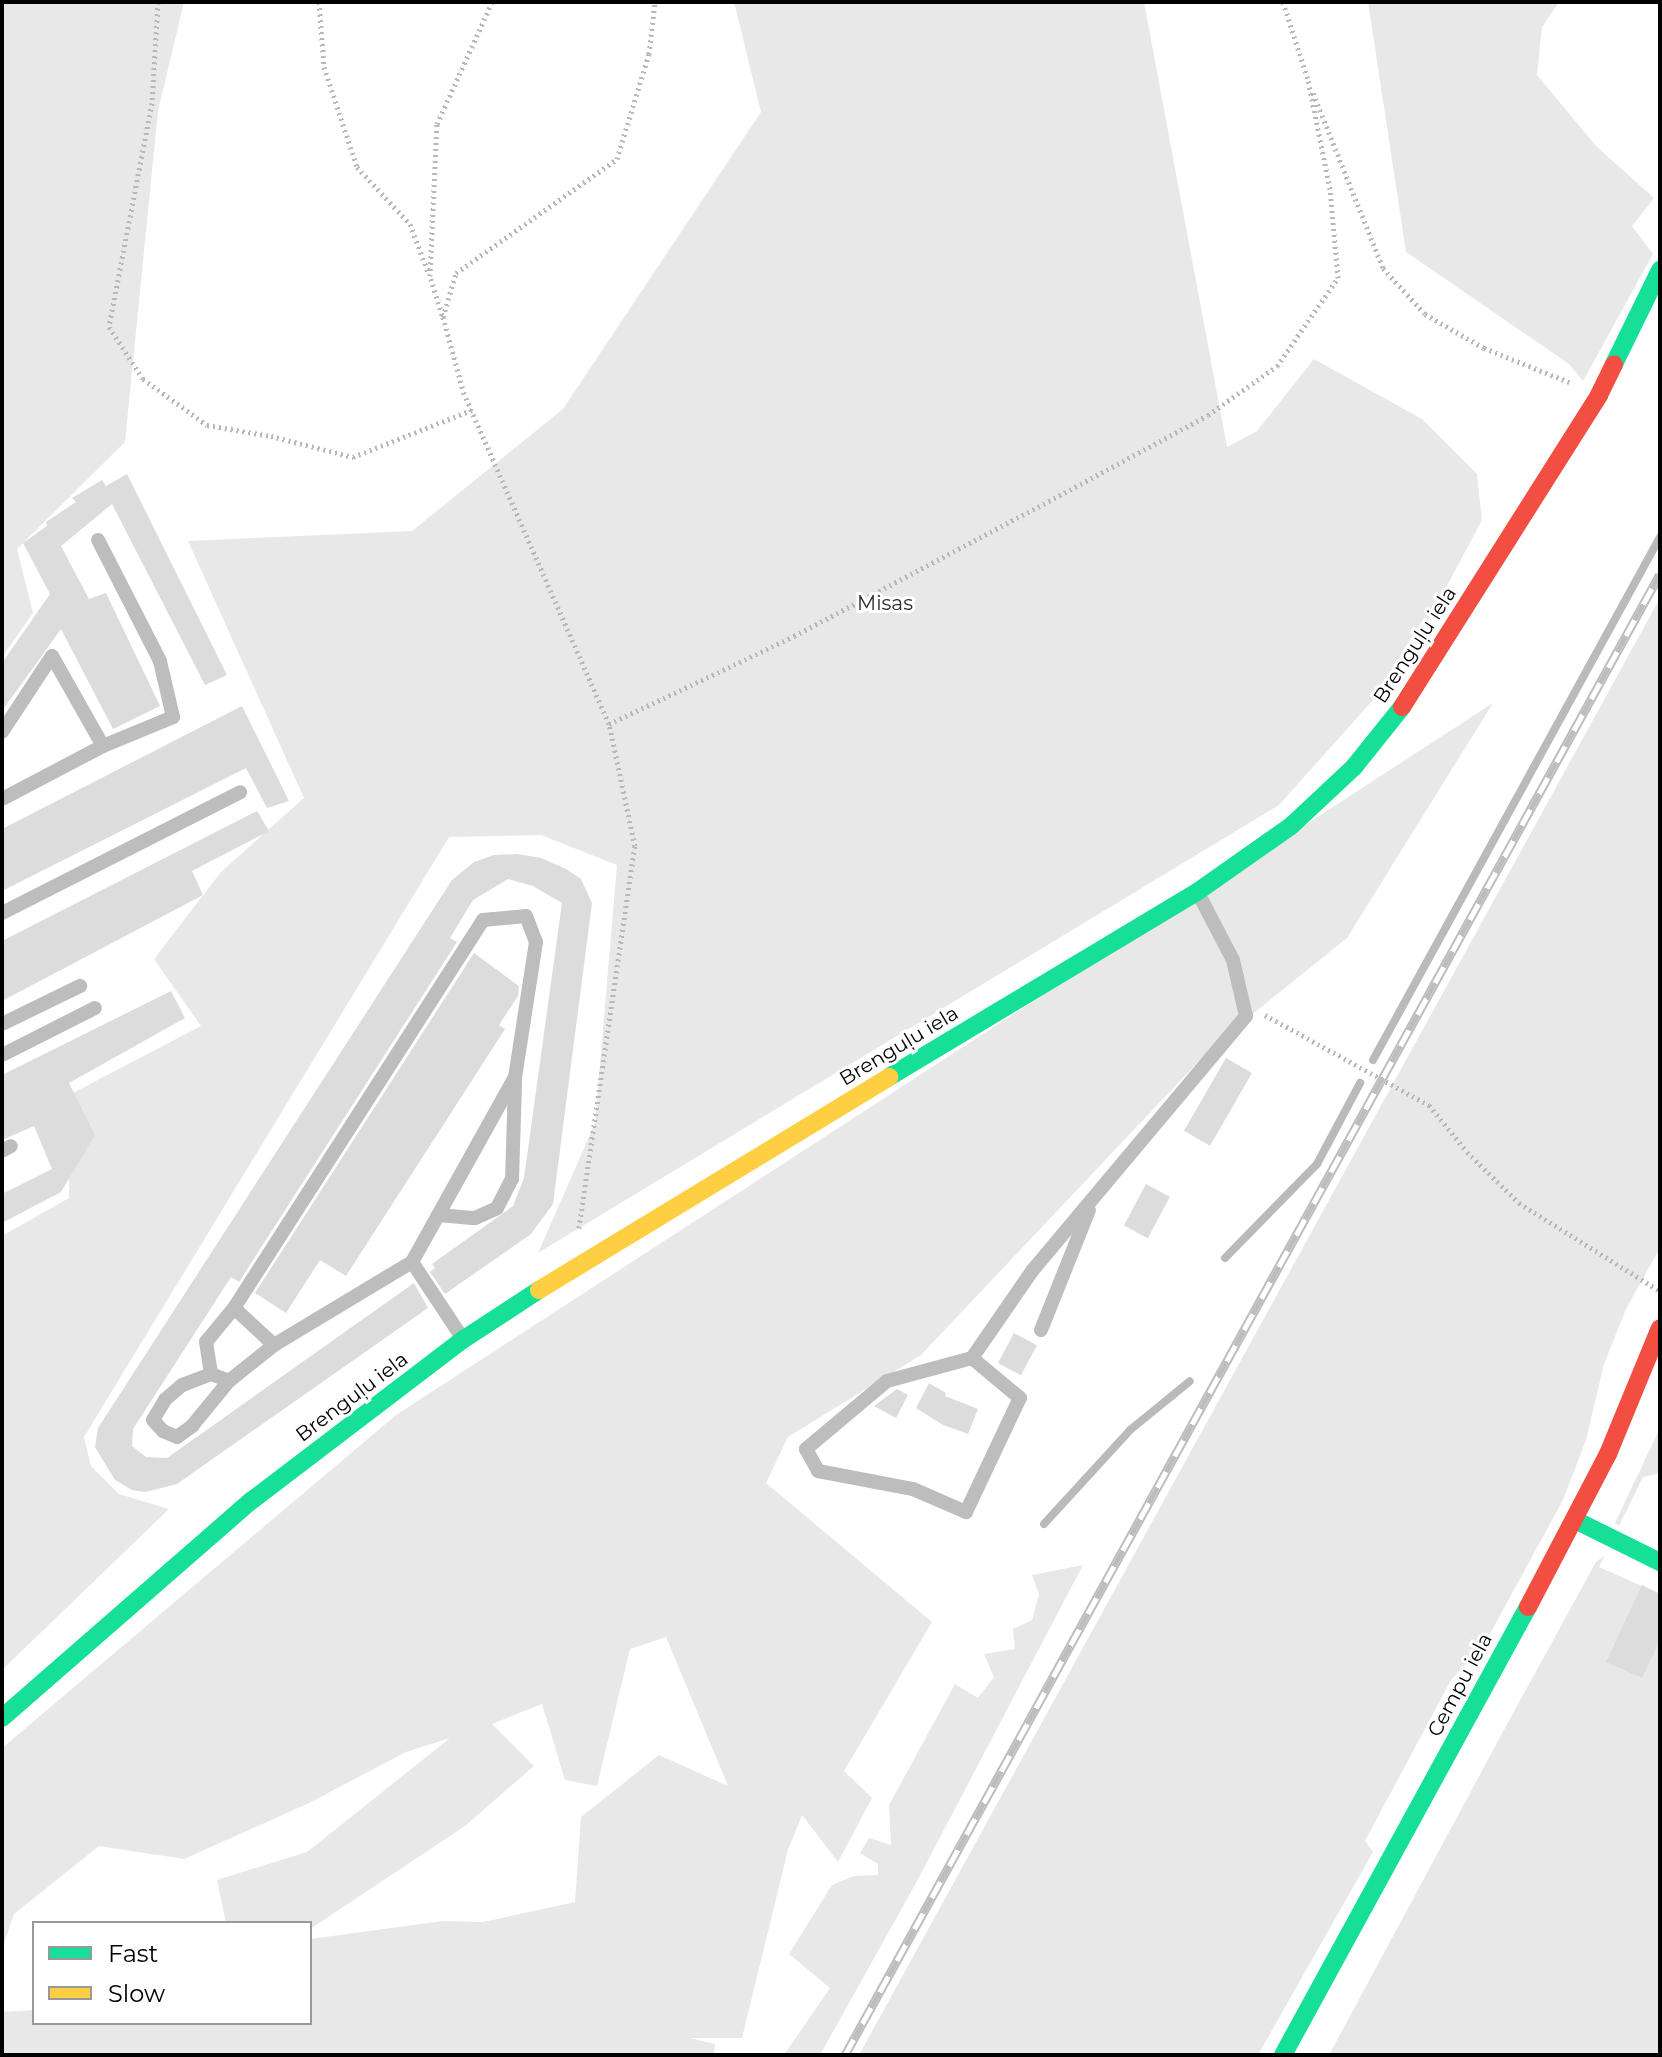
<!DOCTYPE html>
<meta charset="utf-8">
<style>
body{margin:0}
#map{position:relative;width:1662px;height:2057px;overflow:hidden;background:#fff;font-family:Montserrat,sans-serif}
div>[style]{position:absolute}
.green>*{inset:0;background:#e8e8e8}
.stream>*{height:8px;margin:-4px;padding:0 4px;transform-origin:4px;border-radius:4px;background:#bababa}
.building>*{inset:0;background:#dcdcdc;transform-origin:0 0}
.path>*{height:5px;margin-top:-2.5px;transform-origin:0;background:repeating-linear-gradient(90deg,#b8b8b8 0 2px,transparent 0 6px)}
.lane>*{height:14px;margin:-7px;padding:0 7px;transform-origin:7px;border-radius:7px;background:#bdbdbd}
.fast>*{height:18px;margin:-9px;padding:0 9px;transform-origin:9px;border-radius:9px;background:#16e098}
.slow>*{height:18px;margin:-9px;padding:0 9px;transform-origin:9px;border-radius:9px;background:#ffcf43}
.jam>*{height:18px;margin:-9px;padding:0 9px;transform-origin:9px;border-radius:9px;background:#f24e42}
.rail>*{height:9px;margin-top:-4.5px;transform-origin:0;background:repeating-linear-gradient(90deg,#fff 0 18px,#bdbdbd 0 36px);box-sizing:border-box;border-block:2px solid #bdbdbd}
span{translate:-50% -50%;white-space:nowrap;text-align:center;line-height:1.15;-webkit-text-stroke:6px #fff;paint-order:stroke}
.park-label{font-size:20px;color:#2d2d2d}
.street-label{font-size:20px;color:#000}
.frame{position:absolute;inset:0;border:4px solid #000;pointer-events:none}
.legend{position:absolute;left:32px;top:1921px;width:280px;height:104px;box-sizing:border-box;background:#fff;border:2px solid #999;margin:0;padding:10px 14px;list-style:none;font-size:24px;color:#000}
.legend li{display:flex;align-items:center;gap:16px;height:40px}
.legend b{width:40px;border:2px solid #999}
</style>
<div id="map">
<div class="green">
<i style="clip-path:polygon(2px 2px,184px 2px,158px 111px,125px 442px,17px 549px,33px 613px,2px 657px)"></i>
<i style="clip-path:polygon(734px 2px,1144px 2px,1227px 447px,1257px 431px,1314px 359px,1422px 419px,1477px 474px,1482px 520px,1433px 612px,1390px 681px,1279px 805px,538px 1253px,595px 1123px,617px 865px,541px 835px,449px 837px,84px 1437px,91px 1466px,119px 1494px,169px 1509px,2px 1670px,2px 1236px,69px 1198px,69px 1095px,201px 1026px,154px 959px,221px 872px,304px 798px,188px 541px,412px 531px,563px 409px,761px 112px)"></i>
<i style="clip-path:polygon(1368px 2px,1559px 2px,1542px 27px,1537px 75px,1596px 146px,1654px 198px,1632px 226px,1653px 254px,1583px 381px,1569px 364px,1406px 252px)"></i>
<i style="clip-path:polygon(1660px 598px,1660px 1248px,1626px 1309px,1604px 1364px,1586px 1440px,1563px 1500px,1486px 1641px,1451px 1680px,1365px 1841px,1373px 1852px,1258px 2055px,859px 2055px)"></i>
<i style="clip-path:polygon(1493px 703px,1347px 938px,1213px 1046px,921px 1355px,788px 1437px,766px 1483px,932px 1622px,844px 1771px,872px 1798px,838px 1862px,802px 1815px,788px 1850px,742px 2038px,690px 2038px,715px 2044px,714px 2055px,2px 2055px,2px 2012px,34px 2010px,34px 2023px,310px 2023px,310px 1939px,443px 1921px,483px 1922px,575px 1902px,581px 1817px,659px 1755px,728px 1786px,666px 1637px,630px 1649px,597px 1786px,565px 1780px,542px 1704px,492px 1724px,534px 1766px,465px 1826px,310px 1929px,310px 1923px,226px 1923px,217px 1880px,307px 1852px,450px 1738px,406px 1752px,309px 1803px,184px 1859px,99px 1846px,14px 1914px,2px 1949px,2px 1748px,396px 1415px)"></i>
<i style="clip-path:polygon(1660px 1428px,1660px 1473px,1643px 1477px,1619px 1526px,1615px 1523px)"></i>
<i style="clip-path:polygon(1605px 1555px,1599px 1567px,1660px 1594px,1660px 2055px,1329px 2055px,1512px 1715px,1596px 1562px)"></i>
<i style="clip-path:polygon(1083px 1565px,916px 1883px,820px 2055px,784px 2055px,830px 1988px,789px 1954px,832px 1885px,854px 1876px,878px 1875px,878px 1864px,860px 1853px,869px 1838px,891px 1845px,889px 1805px,955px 1684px,978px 1698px,994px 1677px,984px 1654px,1015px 1649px,1013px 1629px,1032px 1620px,1039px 1594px,1032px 1575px)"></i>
</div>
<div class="stream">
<i style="left:1373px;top:1060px;width:597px;rotate:-61.24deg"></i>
<i style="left:1225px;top:1258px;width:132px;rotate:-45.6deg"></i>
<i style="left:1317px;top:1164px;width:92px;rotate:-62deg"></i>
<i style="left:1044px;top:1524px;width:127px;rotate:-47.5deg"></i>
<i style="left:1130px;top:1430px;width:77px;rotate:-39.2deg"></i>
</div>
<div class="building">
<i style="clip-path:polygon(127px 474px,227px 675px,205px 685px,112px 504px,61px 546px,89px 599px,106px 593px,160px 706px,113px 729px,61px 629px,2px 711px,2px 663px,50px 594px,23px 543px,47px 526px,46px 522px,76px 502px,72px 498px,102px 480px,106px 486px)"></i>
<i style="clip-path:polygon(242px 706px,289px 801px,267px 808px,246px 768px,2px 891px,2px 829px)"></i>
<i style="clip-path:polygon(257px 811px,269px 831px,192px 871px,203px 895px,2px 1001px,2px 941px)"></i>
<i style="clip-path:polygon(517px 854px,541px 858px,566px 869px,581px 879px,592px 903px,553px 1204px,531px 1234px,445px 1294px,430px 1272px,435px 1268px,432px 1264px,513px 1206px,524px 1178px,562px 903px,533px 886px,508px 879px,473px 900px,450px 938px,457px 942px,239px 1282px,231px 1277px,133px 1429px,132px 1446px,146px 1457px,167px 1458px,414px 1283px,428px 1308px,177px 1484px,145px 1492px,132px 1490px,115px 1480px,95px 1447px,98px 1428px,452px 880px,474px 862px,494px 855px)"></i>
<i style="clip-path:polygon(474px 953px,519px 986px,518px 996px,499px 1025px,505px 1029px,346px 1276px,320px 1260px,286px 1313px,255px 1293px)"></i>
<i style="clip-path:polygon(171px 991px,185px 1018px,69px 1083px,95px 1135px,61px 1192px,2px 1223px,2px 1194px,52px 1169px,34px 1126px,2px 1140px,2px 1075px)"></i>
<i style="left:1226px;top:1058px;width:30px;height:84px;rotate:30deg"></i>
<i style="left:1146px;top:1184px;width:27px;height:47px;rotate:28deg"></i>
<i style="left:1014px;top:1333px;width:26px;height:34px;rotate:28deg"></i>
<i style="clip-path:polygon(929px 1383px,946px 1393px,945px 1396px,978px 1409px,968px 1434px,943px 1425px,916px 1408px)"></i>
<i style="clip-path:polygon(897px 1389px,908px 1395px,896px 1418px,874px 1406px)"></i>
<i style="clip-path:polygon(1642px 1585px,1660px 1594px,1660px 1640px,1642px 1678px,1606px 1662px)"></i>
</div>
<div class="path">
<i style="left:158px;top:2px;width:101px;rotate:93.4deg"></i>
<i style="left:152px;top:103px;width:228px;rotate:100.9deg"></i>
<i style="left:109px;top:327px;width:62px;rotate:56.8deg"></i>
<i style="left:143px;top:379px;width:79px;rotate:35.7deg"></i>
<i style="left:207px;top:425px;width:65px;rotate:9.8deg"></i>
<i style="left:271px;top:436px;width:85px;rotate:14.4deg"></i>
<i style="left:353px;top:457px;width:128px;rotate:-21.6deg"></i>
<i style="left:319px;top:2px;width:65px;rotate:85.6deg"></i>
<i style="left:324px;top:67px;width:105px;rotate:71.7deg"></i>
<i style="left:357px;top:167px;width:78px;rotate:47.1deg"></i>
<i style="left:410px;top:224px;width:51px;rotate:69.4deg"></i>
<i style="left:1283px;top:2px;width:82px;rotate:72.2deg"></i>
<i style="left:1313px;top:93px;width:188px;rotate:68.2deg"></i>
<i style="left:1383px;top:268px;width:62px;rotate:47.6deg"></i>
<i style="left:1425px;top:314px;width:68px;rotate:30deg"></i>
<i style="left:1484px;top:348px;width:92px;rotate:21.8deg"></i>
<i style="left:442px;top:315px;width:41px;rotate:-107.1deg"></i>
<i style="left:430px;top:276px;width:152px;rotate:-87.4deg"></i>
<i style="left:437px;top:124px;width:134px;rotate:-65.7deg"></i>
<i style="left:609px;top:724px;width:205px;rotate:-25.4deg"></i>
<i style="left:794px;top:636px;width:276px;rotate:-27.9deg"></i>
<i style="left:1038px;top:507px;width:193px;rotate:-28.4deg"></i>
<i style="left:1208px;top:415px;width:85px;rotate:-35.4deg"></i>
<i style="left:1277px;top:366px;width:107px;rotate:-55.3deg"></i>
<i style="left:1338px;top:278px;width:89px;rotate:-95.1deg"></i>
<i style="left:1330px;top:189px;width:111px;rotate:-101.4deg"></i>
<i style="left:1265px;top:1015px;width:187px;rotate:28.8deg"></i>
<i style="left:1429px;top:1105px;width:60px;rotate:51deg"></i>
<i style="left:1467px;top:1152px;width:73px;rotate:44.4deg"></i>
<i style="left:1519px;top:1203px;width:166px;rotate:32deg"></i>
<i style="left:579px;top:1228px;width:386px;rotate:-81.7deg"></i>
<i style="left:635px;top:846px;width:125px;rotate:-102deg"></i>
<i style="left:609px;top:724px;width:360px;rotate:-113.7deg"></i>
<i style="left:464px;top:394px;width:80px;rotate:-105.3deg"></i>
<i style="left:443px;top:317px;width:46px;rotate:-73.5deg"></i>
<i style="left:456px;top:273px;width:197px;rotate:-35.3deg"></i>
<i style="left:617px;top:159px;width:110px;rotate:-73.1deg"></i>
<i style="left:649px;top:54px;width:52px;rotate:-83.4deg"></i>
</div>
<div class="lane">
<i style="left:2px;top:732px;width:91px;rotate:-56.7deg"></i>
<i style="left:52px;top:656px;width:103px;rotate:60.5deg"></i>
<i style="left:2px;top:799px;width:114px;rotate:-27.7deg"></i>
<i style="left:103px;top:746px;width:76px;rotate:-22.5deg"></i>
<i style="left:173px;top:717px;width:57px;rotate:-103.1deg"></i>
<i style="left:160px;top:661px;width:136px;rotate:-117.1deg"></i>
<i style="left:2px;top:913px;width:267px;rotate:-26.9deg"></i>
<i style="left:2px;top:1024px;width:87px;rotate:-26deg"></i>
<i style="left:2px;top:1055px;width:104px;rotate:-26.8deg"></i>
<i style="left:2px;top:1151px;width:10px;rotate:-29deg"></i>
<i style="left:438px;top:1215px;width:37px;rotate:5deg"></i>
<i style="left:475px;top:1218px;width:24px;rotate:-24deg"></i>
<i style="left:497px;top:1208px;width:33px;rotate:-63deg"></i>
<i style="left:512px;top:1179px;width:97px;rotate:-88.2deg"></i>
<i style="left:412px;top:1262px;width:161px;rotate:149deg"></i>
<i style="left:274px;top:1345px;width:54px;rotate:-137.2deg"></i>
<i style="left:234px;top:1308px;width:461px;rotate:-57.3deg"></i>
<i style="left:483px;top:920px;width:43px;rotate:-5.3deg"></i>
<i style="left:526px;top:916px;width:28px;rotate:69deg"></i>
<i style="left:536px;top:942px;width:137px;rotate:98.8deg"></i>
<i style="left:515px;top:1077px;width:212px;rotate:119.1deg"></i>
<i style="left:412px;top:1262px;width:89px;rotate:56.5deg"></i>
<i style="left:234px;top:1308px;width:44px;rotate:129.5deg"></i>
<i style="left:206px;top:1342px;width:32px;rotate:81deg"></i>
<i style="left:211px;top:1374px;width:19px;rotate:21deg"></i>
<i style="left:229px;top:1381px;width:58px;rotate:-38.7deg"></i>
<i style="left:1041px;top:1330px;width:129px;rotate:-68.2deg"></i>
<i style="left:972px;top:1358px;width:88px;rotate:164.9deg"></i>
<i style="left:887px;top:1381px;width:106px;rotate:140deg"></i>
<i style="left:806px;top:1449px;width:25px;rotate:61deg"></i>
<i style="left:818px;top:1471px;width:97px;rotate:10.7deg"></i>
<i style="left:913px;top:1489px;width:58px;rotate:23.5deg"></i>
<i style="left:966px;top:1512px;width:126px;rotate:-64.7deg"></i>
<i style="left:1020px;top:1398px;width:62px;rotate:-140.2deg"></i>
<i style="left:972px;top:1358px;width:106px;rotate:-55.4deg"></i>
<i style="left:1032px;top:1271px;width:333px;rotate:-50deg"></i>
<i style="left:1246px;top:1016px;width:57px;rotate:-103.1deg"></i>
<i style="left:1233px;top:960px;width:73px;rotate:-117.6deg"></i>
<i style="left:211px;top:1374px;width:31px;rotate:159deg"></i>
<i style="left:182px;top:1385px;width:23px;rotate:139deg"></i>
<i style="left:165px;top:1400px;width:23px;rotate:121deg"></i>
<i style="left:153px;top:1420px;width:15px;rotate:48deg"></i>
<i style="left:163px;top:1431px;width:15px;rotate:23deg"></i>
<i style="left:177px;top:1437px;width:19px;rotate:-36deg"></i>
<i style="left:192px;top:1426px;width:58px;rotate:-50.6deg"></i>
</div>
<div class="fast">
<i style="left:1614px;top:364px;width:105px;rotate:-63.9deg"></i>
<i style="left:889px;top:1077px;width:359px;rotate:-31deg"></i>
<i style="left:1197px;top:892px;width:115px;rotate:-35.1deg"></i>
<i style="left:1291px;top:826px;width:86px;rotate:-43.1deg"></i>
<i style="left:1354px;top:767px;width:77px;rotate:-51.3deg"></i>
<i style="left:1575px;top:1520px;width:95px;rotate:26.3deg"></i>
<i style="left:2px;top:1718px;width:330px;rotate:-41.1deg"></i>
<i style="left:251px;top:1501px;width:268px;rotate:-37.3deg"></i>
<i style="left:464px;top:1339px;width:90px;rotate:-33.2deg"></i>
<i style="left:1283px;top:2055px;width:511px;rotate:-61.33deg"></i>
</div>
<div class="slow">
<i style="left:539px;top:1290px;width:410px;rotate:-31.3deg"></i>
</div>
<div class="jam">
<i style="left:1402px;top:707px;width:369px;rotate:-57.7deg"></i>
<i style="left:1599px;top:395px;width:34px;rotate:-64deg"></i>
<i style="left:1528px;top:1607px;width:173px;rotate:-62.4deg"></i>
<i style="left:1608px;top:1454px;width:136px;rotate:-67.6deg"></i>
</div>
<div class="rail">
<i style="left:845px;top:2055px;width:1690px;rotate:-61.18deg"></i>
</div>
<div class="park-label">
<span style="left:885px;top:603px">Misas</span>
</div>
<div class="street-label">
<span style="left:1415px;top:645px;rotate:-57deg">Brenguļu iela</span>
<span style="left:899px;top:1046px;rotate:-31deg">Brenguļu iela</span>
<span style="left:352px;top:1397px;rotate:-37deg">Brenguļu iela</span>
<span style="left:1460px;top:1685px;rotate:-62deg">Cempu iela</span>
</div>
<div class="frame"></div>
<ul class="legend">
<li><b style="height:10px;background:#16e098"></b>Fast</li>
<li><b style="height:10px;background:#ffcf43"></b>Slow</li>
</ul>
</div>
